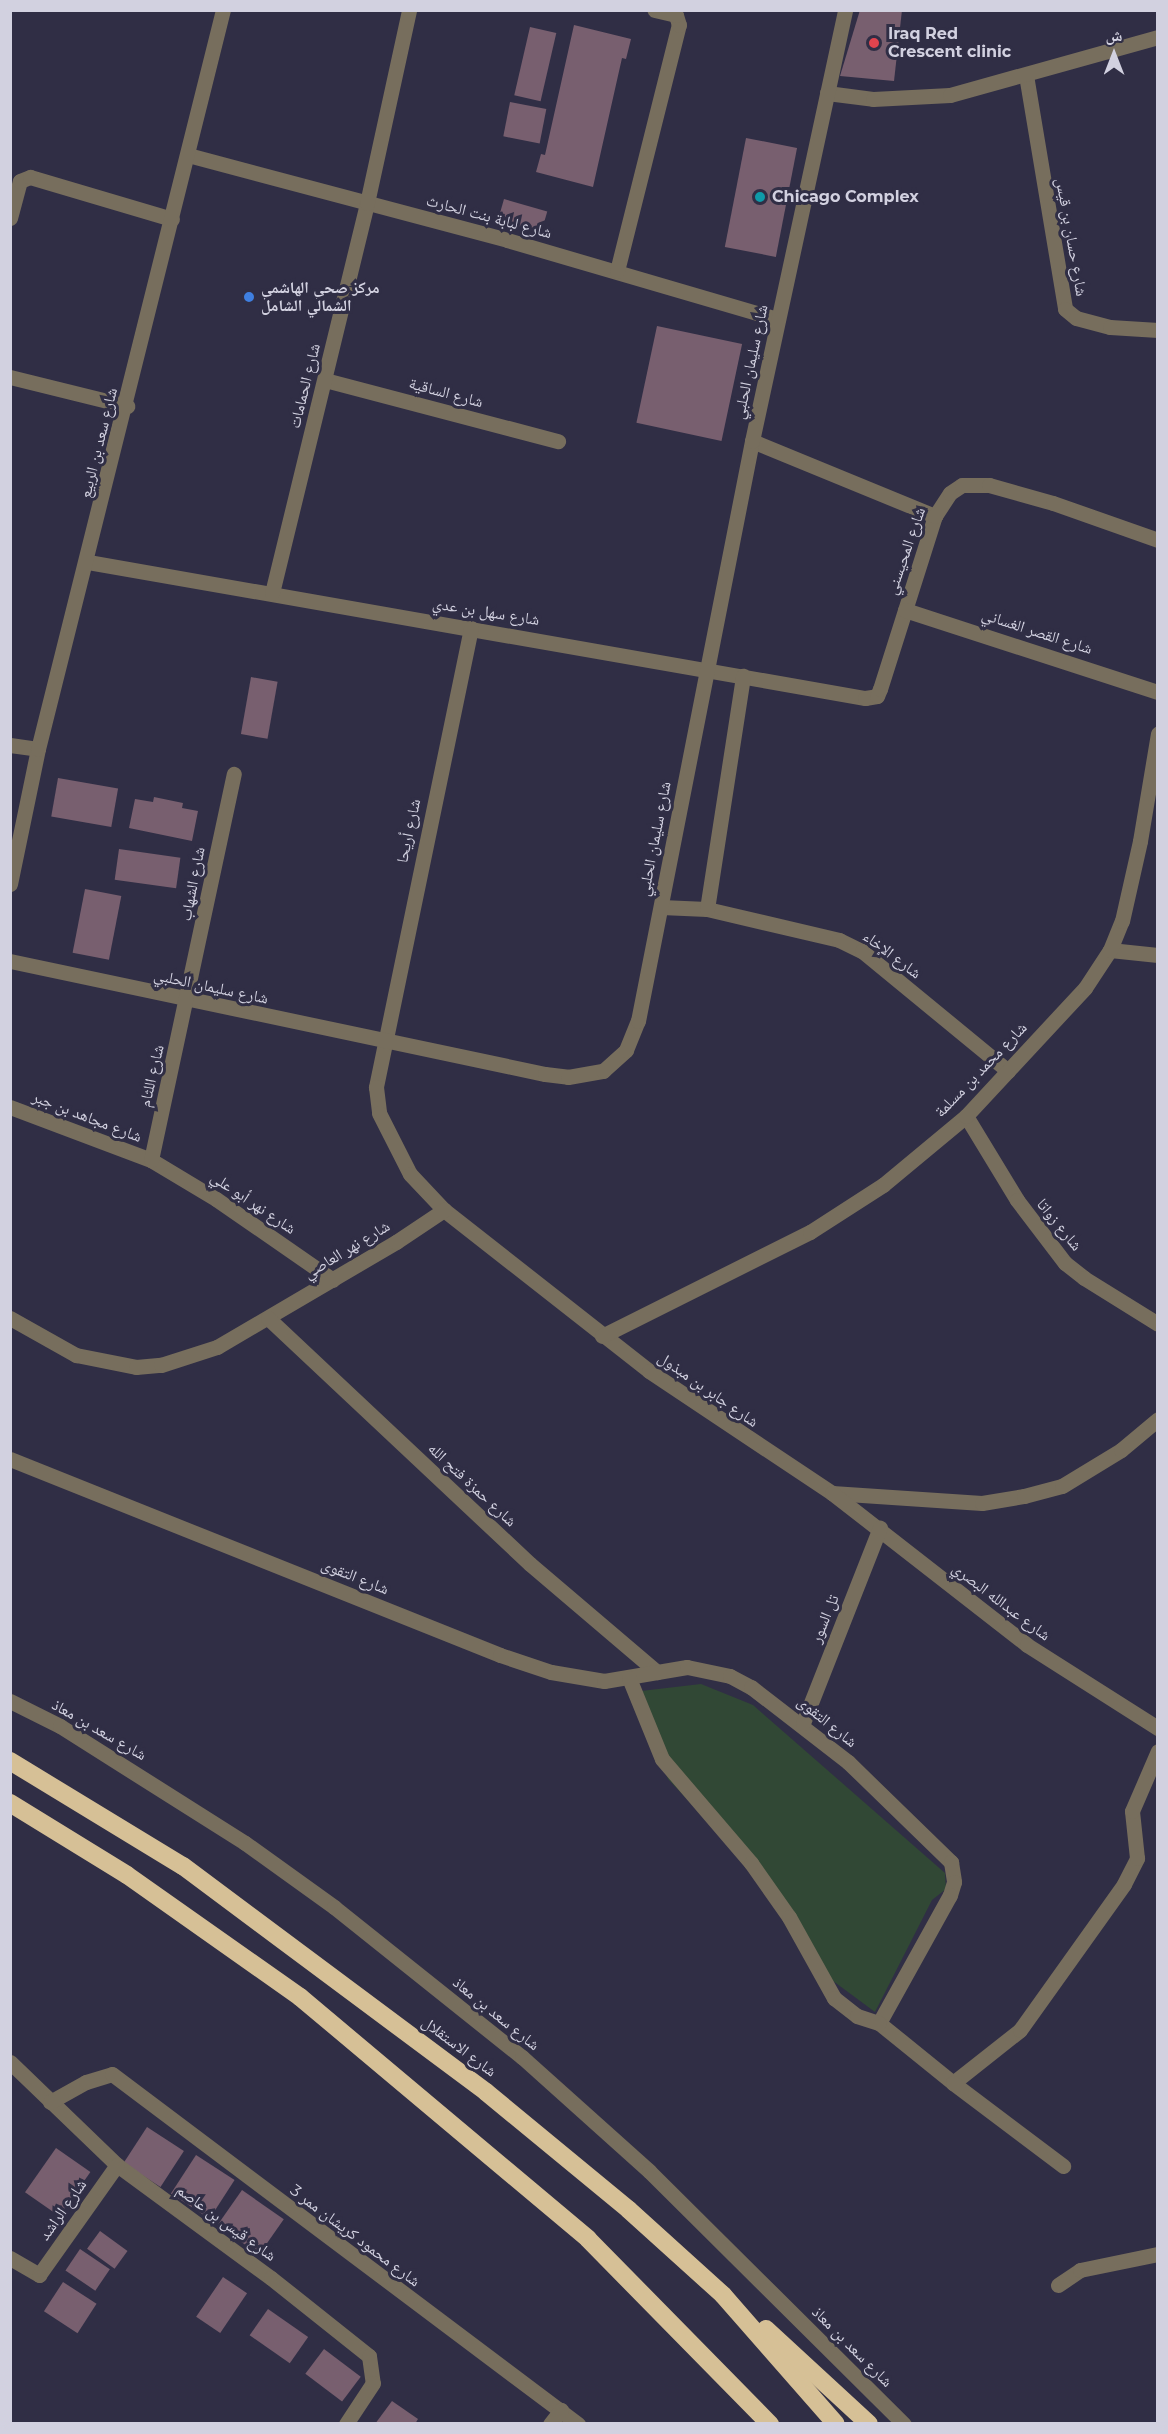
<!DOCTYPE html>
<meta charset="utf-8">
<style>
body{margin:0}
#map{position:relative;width:1168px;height:2434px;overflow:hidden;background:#302e45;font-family:Montserrat,"Noto Naskh Arabic",sans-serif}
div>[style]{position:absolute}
.green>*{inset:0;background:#314835}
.building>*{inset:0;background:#785f6f;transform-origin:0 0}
.minor>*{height:15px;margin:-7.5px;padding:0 7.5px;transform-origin:7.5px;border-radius:7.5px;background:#776e5d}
.highway>*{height:18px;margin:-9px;padding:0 9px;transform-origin:9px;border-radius:9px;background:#d6c096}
.dots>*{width:16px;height:16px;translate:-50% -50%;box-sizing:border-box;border:3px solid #302e45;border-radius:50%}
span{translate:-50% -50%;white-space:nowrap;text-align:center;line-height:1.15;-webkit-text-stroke:6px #302e45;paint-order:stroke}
.poi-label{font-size:16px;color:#d2d1e0;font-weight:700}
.left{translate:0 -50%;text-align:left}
.street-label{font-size:16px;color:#d2d1e0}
.frame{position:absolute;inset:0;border:12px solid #d2d1e0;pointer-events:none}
.north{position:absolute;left:1084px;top:24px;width:60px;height:60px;-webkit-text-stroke:4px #302e45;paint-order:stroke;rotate:0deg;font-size:16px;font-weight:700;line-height:24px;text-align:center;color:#d2d1e0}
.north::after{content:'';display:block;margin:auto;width:21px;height:27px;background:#d2d1e0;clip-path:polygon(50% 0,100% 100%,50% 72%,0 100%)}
</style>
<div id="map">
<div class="green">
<i style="clip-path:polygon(701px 1684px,753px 1705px,945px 1873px,946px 1889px,932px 1900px,875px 2012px,825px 1975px,741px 1857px,668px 1779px,644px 1713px,641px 1691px)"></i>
</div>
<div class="building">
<i style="clip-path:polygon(860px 10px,902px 10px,894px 81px,840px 76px)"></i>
<i style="clip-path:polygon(574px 25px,631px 39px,626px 59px,622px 58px,593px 187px,536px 172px,541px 154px,545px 155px)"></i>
<i style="left:530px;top:27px;width:27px;height:70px;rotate:13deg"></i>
<i style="left:510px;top:102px;width:37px;height:35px;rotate:11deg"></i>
<i style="left:746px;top:138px;width:52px;height:111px;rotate:11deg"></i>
<i style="left:504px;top:199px;width:45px;height:22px;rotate:16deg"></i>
<i style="left:657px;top:326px;width:87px;height:99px;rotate:12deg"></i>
<i style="left:251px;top:677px;width:27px;height:58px;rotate:10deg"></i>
<i style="left:58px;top:778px;width:61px;height:39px;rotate:10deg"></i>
<i style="clip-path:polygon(154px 797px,183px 803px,182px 808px,198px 811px,192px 841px,129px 828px,135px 799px,153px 802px)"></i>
<i style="left:119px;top:849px;width:62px;height:31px;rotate:8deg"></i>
<i style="left:85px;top:889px;width:37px;height:65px;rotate:11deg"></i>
<i style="left:147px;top:2127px;width:44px;height:43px;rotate:33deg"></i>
<i style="left:56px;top:2148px;width:42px;height:54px;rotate:35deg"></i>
<i style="left:196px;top:2155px;width:46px;height:46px;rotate:33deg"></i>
<i style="left:242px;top:2190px;width:51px;height:43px;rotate:35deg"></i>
<i style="left:100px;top:2231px;width:34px;height:22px;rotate:36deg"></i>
<i style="left:80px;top:2249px;width:36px;height:26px;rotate:34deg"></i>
<i style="left:223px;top:2277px;width:29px;height:48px;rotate:34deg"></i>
<i style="left:63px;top:2282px;width:40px;height:35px;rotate:33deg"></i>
<i style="left:268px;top:2309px;width:49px;height:32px;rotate:35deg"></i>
<i style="left:324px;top:2349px;width:46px;height:31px;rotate:37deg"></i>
<i style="clip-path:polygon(392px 2401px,418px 2419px,415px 2424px,375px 2424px)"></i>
</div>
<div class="minor">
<i style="left:1026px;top:75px;width:237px;rotate:80.5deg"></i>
<i style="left:1065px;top:309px;width:14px;rotate:39deg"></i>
<i style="left:1076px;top:318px;width:35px;rotate:15deg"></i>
<i style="left:1110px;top:327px;width:48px;rotate:3.6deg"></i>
<i style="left:827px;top:93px;width:46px;rotate:7.4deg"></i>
<i style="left:873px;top:99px;width:77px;rotate:-3deg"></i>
<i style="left:950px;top:95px;width:216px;rotate:-15.6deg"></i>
<i style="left:188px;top:155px;width:330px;rotate:14.9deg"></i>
<i style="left:507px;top:240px;width:282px;rotate:16.3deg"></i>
<i style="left:10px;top:218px;width:38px;rotate:-75deg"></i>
<i style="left:20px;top:181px;width:11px;rotate:-22deg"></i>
<i style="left:30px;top:177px;width:148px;rotate:16.5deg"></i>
<i style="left:617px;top:271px;width:254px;rotate:-75.9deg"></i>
<i style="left:679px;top:25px;width:10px;rotate:-107deg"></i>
<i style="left:676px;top:15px;width:22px;rotate:-167deg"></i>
<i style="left:10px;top:377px;width:121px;rotate:13.9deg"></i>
<i style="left:325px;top:380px;width:241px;rotate:14.7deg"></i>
<i style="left:752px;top:441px;width:198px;rotate:22.3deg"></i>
<i style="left:88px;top:562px;width:789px;rotate:9.93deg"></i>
<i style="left:865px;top:698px;width:12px;rotate:-9deg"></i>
<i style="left:877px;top:696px;width:8px;rotate:-67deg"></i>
<i style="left:880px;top:689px;width:182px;rotate:-72.4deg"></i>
<i style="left:935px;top:516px;width:27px;rotate:-57deg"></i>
<i style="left:950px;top:493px;width:14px;rotate:-34deg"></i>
<i style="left:962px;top:485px;width:27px"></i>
<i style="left:989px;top:485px;width:66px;rotate:15.7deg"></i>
<i style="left:1053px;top:503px;width:111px;rotate:19.4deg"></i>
<i style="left:272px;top:593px;width:401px;rotate:-76.3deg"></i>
<i style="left:367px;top:203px;width:198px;rotate:-77.7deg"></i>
<i style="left:905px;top:610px;width:266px;rotate:18deg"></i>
<i style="left:471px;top:628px;width:469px;rotate:101.7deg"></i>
<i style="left:376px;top:1087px;width:26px;rotate:83deg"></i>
<i style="left:379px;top:1113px;width:68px;rotate:63.1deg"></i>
<i style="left:410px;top:1174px;width:50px;rotate:46.6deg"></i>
<i style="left:444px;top:1210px;width:261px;rotate:38.1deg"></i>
<i style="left:649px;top:1371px;width:220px;rotate:33.7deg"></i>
<i style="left:832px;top:1493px;width:150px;rotate:3.8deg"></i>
<i style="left:982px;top:1503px;width:43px;rotate:-9.5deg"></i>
<i style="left:1024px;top:1496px;width:39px;rotate:-15deg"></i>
<i style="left:1062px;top:1486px;width:69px;rotate:-31.4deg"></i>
<i style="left:1121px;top:1450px;width:48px;rotate:-40deg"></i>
<i style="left:10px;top:745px;width:28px;rotate:8deg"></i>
<i style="left:10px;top:884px;width:138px;rotate:-78.3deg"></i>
<i style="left:38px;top:749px;width:762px;rotate:-75.95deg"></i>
<i style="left:661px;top:907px;width:46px;rotate:2.5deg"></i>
<i style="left:707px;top:909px;width:136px;rotate:13.2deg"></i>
<i style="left:839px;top:940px;width:25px;rotate:26deg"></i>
<i style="left:862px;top:951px;width:189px;rotate:39.4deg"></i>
<i style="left:707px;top:909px;width:236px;rotate:-81.2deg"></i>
<i style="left:1110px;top:950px;width:48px;rotate:5.9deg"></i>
<i style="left:10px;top:961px;width:547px;rotate:11.93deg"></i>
<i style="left:545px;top:1074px;width:23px;rotate:7deg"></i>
<i style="left:568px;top:1077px;width:36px;rotate:-10deg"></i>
<i style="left:603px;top:1071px;width:31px;rotate:-42deg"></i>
<i style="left:626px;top:1050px;width:31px;rotate:-68deg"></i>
<i style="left:638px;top:1021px;width:591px;rotate:-78.88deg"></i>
<i style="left:752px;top:441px;width:441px;rotate:-77.8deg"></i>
<i style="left:10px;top:1107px;width:151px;rotate:20.6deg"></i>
<i style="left:151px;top:1160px;width:76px;rotate:31deg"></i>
<i style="left:216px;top:1199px;width:142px;rotate:34.7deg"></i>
<i style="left:966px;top:1116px;width:98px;rotate:58.7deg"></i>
<i style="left:1017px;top:1200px;width:79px;rotate:52.7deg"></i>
<i style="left:1065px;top:1263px;width:24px;rotate:38deg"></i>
<i style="left:1084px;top:1278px;width:87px;rotate:31.9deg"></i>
<i style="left:151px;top:1160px;width:395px;rotate:-77.9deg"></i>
<i style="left:10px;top:1318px;width:76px;rotate:29.3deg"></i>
<i style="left:76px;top:1355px;width:61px;rotate:11.3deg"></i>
<i style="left:136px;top:1367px;width:25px;rotate:-5deg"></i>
<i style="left:161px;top:1365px;width:59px;rotate:-17.8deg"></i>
<i style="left:217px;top:1347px;width:208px;rotate:-30.4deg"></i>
<i style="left:396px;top:1242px;width:58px;rotate:-33.7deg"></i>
<i style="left:268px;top:1318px;width:359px;rotate:43.2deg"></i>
<i style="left:530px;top:1564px;width:167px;rotate:40.4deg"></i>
<i style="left:602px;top:1336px;width:233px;rotate:-26.6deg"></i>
<i style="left:810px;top:1232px;width:87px;rotate:-32.8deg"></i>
<i style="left:883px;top:1185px;width:108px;rotate:-39.7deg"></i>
<i style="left:966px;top:1116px;width:175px;rotate:-47.1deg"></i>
<i style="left:1085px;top:988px;width:45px;rotate:-56.7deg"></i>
<i style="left:1110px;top:950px;width:31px;rotate:-68deg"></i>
<i style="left:1122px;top:921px;width:82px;rotate:-77.3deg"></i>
<i style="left:1140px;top:841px;width:109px;rotate:-80.5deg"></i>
<i style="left:10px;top:1459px;width:528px;rotate:21.8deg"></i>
<i style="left:500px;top:1655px;width:54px;rotate:18.4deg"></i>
<i style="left:551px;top:1672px;width:54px;rotate:9.6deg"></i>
<i style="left:604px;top:1681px;width:84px;rotate:-9.6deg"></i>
<i style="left:687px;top:1667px;width:44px;rotate:11.8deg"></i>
<i style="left:730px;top:1676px;width:24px;rotate:28deg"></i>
<i style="left:751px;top:1687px;width:123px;rotate:37.7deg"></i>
<i style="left:848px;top:1762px;width:144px;rotate:44.2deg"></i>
<i style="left:951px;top:1862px;width:20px;rotate:81deg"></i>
<i style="left:954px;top:1882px;width:14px;rotate:107deg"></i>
<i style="left:950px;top:1895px;width:146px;rotate:119deg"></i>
<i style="left:879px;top:2023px;width:95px;rotate:39deg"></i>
<i style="left:953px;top:2083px;width:85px;rotate:-38.3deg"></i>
<i style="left:1020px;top:2030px;width:179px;rotate:-54.5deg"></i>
<i style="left:1124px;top:1884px;width:29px;rotate:-63deg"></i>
<i style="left:1137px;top:1858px;width:47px;rotate:-96.1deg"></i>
<i style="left:1132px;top:1811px;width:65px;rotate:-66.6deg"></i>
<i style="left:832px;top:1493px;width:247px;rotate:37.9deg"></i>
<i style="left:1027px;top:1645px;width:155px;rotate:32.4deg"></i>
<i style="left:629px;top:1678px;width:87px;rotate:67.8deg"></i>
<i style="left:662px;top:1759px;width:137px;rotate:49.4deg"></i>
<i style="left:751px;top:1863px;width:66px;rotate:54.9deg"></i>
<i style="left:789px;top:1917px;width:93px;rotate:60.9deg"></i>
<i style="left:834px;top:1998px;width:29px;rotate:38deg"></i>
<i style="left:857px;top:2016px;width:23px;rotate:18deg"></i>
<i style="left:10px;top:1701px;width:56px;rotate:26.6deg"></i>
<i style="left:60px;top:1726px;width:219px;rotate:32.3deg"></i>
<i style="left:245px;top:1843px;width:110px;rotate:35.7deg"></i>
<i style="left:334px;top:1907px;width:241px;rotate:38.6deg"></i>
<i style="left:522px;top:2057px;width:171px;rotate:41.9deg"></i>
<i style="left:649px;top:2171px;width:359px;rotate:44.8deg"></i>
<i style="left:803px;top:1723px;width:210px;rotate:-68.5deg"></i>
<i style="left:10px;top:2062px;width:149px;rotate:43.9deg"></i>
<i style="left:117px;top:2165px;width:191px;rotate:36.3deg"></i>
<i style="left:271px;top:2278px;width:125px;rotate:38.5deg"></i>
<i style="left:369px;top:2356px;width:27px;rotate:82deg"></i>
<i style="left:373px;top:2383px;width:49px;rotate:123.4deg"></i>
<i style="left:953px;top:2083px;width:138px;rotate:37deg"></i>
<i style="left:50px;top:2102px;width:41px;rotate:-29.1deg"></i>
<i style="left:86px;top:2082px;width:27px;rotate:-17deg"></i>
<i style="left:112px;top:2074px;width:583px;rotate:36.91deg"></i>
<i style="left:10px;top:2258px;width:34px;rotate:30deg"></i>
<i style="left:39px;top:2275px;width:135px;rotate:-54.7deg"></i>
<i style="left:1058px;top:2285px;width:27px;rotate:-34deg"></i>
<i style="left:1080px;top:2270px;width:80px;rotate:-11.6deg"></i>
<i style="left:550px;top:2424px;width:18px;rotate:-52deg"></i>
</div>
<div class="highway">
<i style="left:10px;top:1761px;width:202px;rotate:31.3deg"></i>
<i style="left:183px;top:1866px;width:378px;rotate:36.7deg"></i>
<i style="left:486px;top:2092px;width:185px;rotate:39.5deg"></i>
<i style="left:629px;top:2210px;width:127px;rotate:42.1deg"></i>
<i style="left:723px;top:2295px;width:171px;rotate:48.8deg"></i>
<i style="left:10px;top:1803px;width:137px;rotate:31.6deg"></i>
<i style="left:127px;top:1875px;width:212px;rotate:35.2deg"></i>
<i style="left:300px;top:1997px;width:376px;rotate:40deg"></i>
<i style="left:588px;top:2239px;width:260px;rotate:45.5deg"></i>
<i style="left:766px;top:2329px;width:140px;rotate:42.7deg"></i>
</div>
<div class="dots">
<i style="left:874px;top:43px;background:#e0444e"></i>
<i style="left:760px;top:197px;background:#0f9aa8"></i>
<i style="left:249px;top:297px;background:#3f7fe0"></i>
</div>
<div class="poi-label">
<span class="left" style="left:888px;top:43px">Iraq Red<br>Crescent clinic</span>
<span class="left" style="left:772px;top:197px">Chicago Complex</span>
<span class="left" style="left:261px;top:297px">مركز صحي الهاشمي<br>الشمالي الشامل</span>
</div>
<div class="street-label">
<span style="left:489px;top:217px;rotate:15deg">شارع لبابة بنت الحارث</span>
<span style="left:1071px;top:237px;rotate:80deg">شارع حسان بن قيس</span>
<span style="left:751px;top:362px;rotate:-78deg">شارع سليمان الحلبي</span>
<span style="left:305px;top:386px;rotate:-76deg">شارع الحمامات</span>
<span style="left:446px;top:393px;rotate:15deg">شارع الساقية</span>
<span style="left:99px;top:443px;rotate:-76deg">شارع سعد بن الربيع</span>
<span style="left:906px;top:551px;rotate:-71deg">شارع المحيسني</span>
<span style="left:486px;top:612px;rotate:9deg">شارع سهل بن عدي</span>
<span style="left:1037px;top:632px;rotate:18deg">شارع القصر الغساني</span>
<span style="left:409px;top:831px;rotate:-78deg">شارع أريحا</span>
<span style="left:655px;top:839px;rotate:-79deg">شارع سليمان الحلبي</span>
<span style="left:193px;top:884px;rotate:-79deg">شارع الشهاب</span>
<span style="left:892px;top:955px;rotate:37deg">شارع الإخاء</span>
<span style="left:211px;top:987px;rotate:12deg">شارع سليمان الحلبي</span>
<span style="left:981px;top:1070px;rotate:-46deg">شارع محمد بن مسلمة</span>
<span style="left:152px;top:1076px;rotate:-77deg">شارع اللثام</span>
<span style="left:87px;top:1117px;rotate:21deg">شارع مجاهد بن جبر</span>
<span style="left:253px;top:1203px;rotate:34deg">شارع نهر أبو علي</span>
<span style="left:1059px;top:1225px;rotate:51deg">شارع زواتا</span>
<span style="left:347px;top:1250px;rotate:-31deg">شارع نهر العاصي</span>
<span style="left:708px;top:1390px;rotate:35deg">شارع جابر بن مبذول</span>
<span style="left:472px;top:1485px;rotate:43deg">شارع حمزة فتح الله</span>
<span style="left:355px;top:1577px;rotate:22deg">شارع التقوى</span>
<span style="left:1001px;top:1602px;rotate:37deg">شارع عبدالله البصري</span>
<span style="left:825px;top:1619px;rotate:-68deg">تل السور</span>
<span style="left:827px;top:1722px;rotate:39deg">شارع التقوى</span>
<span style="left:99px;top:1730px;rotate:30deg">شارع سعد بن معاذ</span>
<span style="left:496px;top:2014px;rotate:39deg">شارع سعد بن معاذ</span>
<span style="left:459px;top:2047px;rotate:37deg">شارع الاستقلال</span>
<span style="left:63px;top:2210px;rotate:-55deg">شارع الراشد</span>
<span style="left:226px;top:2223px;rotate:36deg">شارع قيس بن عاصم</span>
<span style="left:355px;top:2236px;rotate:37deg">شارع محمود كريشان ممر 3</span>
<span style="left:852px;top:2347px;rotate:45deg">شارع سعد بن معاذ</span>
</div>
<div class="frame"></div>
<div class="north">ش</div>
</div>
